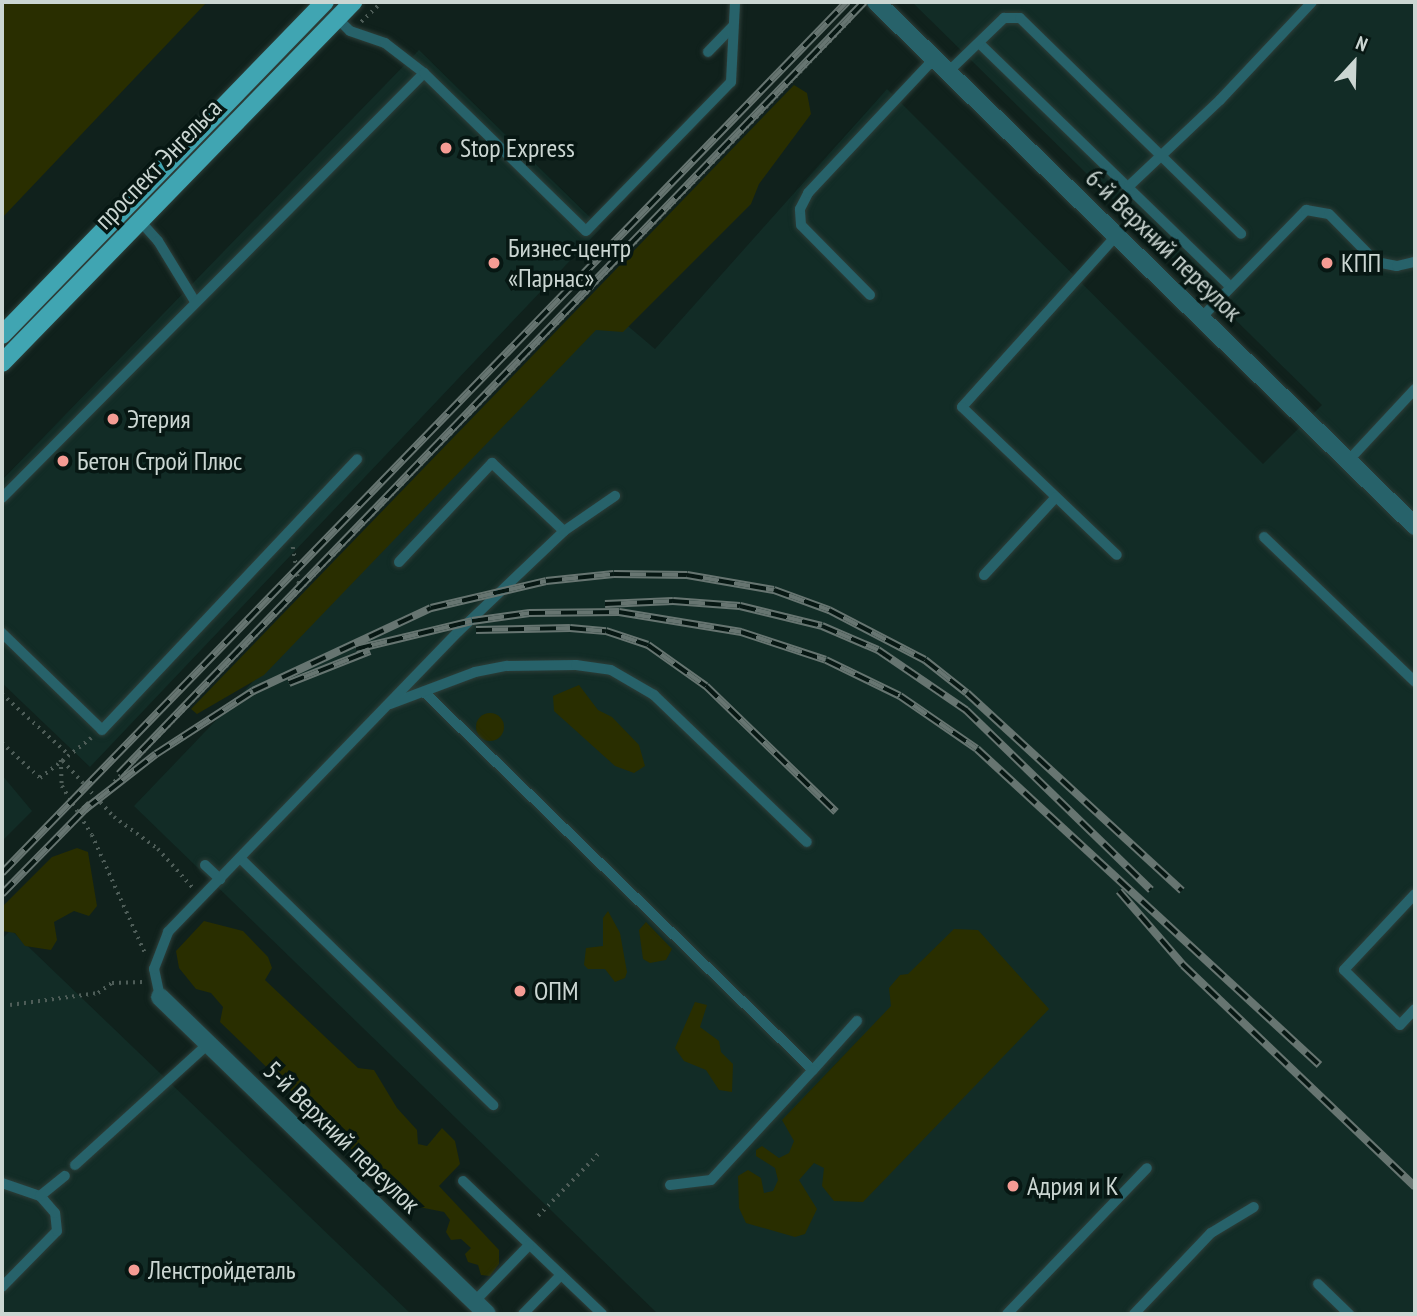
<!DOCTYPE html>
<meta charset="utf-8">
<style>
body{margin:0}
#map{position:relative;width:1417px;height:1316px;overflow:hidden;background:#10211c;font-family:"PT Sans Narrow",sans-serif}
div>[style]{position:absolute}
.built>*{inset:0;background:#122c26}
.green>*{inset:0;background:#292e00}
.round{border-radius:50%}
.path>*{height:3.5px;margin-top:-1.75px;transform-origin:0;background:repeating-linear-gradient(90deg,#4e5d58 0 2px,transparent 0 7px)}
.roads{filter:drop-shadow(0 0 2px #2e3e39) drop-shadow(0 0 2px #2e3e39)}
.service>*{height:10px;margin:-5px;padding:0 5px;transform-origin:5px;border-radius:5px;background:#27626a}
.minor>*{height:18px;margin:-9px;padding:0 9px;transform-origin:9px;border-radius:9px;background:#27626a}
.primary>*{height:18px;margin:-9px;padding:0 9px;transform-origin:9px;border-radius:9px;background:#40a5b2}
.rail>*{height:8px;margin-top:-4px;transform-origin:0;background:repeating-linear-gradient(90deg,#071713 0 16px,#677571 0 32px);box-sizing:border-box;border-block:2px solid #677571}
.dots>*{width:19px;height:19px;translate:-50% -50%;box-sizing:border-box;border:4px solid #071713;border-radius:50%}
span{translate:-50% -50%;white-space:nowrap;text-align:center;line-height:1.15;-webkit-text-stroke:7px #071713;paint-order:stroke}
.poi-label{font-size:26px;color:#cbd6d2}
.left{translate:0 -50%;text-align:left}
.street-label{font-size:26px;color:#cbd6d2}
.frame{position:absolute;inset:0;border:4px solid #cbd6d2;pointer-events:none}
.north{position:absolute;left:1319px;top:28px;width:70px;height:70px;-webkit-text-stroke:5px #071713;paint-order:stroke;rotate:22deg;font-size:19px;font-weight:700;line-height:28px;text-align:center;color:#cbd6d2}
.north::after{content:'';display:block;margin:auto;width:24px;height:32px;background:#cbd6d2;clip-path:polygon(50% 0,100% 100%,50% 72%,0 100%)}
</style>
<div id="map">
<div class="built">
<i style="clip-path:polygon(912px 2px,1415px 2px,1415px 1314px,658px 1314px,134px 806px,609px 310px,655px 349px,887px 89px,1263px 464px,1322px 405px)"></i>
<i style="clip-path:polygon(419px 50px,601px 228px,90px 767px,2px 683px,2px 480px)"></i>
<i style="clip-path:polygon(2px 775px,32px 811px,2px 841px)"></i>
<i style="clip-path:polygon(11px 930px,411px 1314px,2px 1314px,2px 939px)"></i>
</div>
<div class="green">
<i style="clip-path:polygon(2px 2px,207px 2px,2px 218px)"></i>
<i style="clip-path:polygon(794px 85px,807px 93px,811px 114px,759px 184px,751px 204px,623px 332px,596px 330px,264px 675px,197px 714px,191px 709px)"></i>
<i style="clip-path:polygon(579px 685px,598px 710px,612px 717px,639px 745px,645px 766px,634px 773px,615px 766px,554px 711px,553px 696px)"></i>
<i class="round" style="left:476px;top:713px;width:28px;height:28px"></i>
<i style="clip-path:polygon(77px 848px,88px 852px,97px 906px,89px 916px,74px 911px,54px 922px,57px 940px,51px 950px,25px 946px,15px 933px,2px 931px,2px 907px,52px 857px)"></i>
<i style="clip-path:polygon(608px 911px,620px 933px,627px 972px,625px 978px,615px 982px,605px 969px,588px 969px,584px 965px,586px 948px,603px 946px,603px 918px)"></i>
<i style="clip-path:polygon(204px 921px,243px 931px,268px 957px,272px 968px,265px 980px,358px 1068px,374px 1070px,397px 1108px,417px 1130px,418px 1144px,427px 1146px,442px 1128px,455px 1141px,460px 1164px,439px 1186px,499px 1250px,499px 1264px,490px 1276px,481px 1275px,478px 1265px,468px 1262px,465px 1254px,471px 1248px,461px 1239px,451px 1240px,446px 1232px,450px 1220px,444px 1212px,409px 1205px,220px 1022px,223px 1007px,211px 993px,196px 989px,179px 968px,176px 951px)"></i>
<i style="clip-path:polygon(646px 922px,672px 949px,666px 960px,650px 963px,643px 959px,639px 930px)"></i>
<i style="clip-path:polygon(954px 929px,978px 930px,1049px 1009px,863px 1202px,834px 1201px,822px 1186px,824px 1168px,814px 1163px,799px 1180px,817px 1209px,805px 1234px,795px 1237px,746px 1223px,739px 1208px,738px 1176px,748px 1170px,761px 1178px,764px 1193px,773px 1191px,778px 1180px,775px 1168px,756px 1156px,756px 1150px,762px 1146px,779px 1158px,789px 1153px,794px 1141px,782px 1120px,891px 1006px,889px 988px,900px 975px,908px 974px)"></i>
<i style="clip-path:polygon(695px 1002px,707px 1005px,700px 1027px,719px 1041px,721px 1052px,733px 1064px,732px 1092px,719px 1090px,706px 1070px,684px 1061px,675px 1048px)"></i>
</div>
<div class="path">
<i style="left:361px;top:22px;width:29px;rotate:-44deg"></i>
<i style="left:293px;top:547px;width:44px;rotate:80.8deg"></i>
<i style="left:2px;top:694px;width:89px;rotate:42.3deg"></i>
<i style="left:2px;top:743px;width:52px;rotate:42.6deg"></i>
<i style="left:40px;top:778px;width:65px;rotate:-38.1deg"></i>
<i style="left:61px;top:760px;width:26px;rotate:88deg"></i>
<i style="left:62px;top:786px;width:57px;rotate:58.5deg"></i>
<i style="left:92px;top:835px;width:132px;rotate:65.8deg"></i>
<i style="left:63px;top:761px;width:76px;rotate:47.7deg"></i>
<i style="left:114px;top:817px;width:54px;rotate:36deg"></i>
<i style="left:158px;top:849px;width:54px;rotate:48deg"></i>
<i style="left:114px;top:782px;width:1062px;rotate:-45.99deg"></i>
<i style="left:10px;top:1005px;width:89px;rotate:-7.8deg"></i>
<i style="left:98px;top:993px;width:17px;rotate:-36deg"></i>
<i style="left:112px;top:983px;width:31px;rotate:-2deg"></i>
<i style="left:538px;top:1216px;width:89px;rotate:-45.9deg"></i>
</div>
<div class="roads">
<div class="service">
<i style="left:337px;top:18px;width:18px;rotate:45deg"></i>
<i style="left:350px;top:31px;width:37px;rotate:19deg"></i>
<i style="left:385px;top:43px;width:49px;rotate:37.6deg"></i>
<i style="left:979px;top:43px;width:349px;rotate:44.1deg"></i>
<i style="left:708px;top:52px;width:35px;rotate:-46deg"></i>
<i style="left:948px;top:72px;width:78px;rotate:-44deg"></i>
<i style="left:1004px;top:18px;width:16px"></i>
<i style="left:1020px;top:18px;width:309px;rotate:44.3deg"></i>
<i style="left:1129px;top:186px;width:125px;rotate:-43.4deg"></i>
<i style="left:1220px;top:100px;width:134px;rotate:-46.8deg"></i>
<i style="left:140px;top:221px;width:27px;rotate:48deg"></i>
<i style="left:158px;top:241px;width:69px;rotate:58.6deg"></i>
<i style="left:1116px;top:236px;width:230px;rotate:132deg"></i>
<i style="left:962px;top:407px;width:214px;rotate:43.7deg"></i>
<i style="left:870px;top:295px;width:98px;rotate:-134.6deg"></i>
<i style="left:801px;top:225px;width:16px;rotate:-94deg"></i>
<i style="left:800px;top:209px;width:18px;rotate:-63deg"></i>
<i style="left:808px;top:193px;width:184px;rotate:-46.8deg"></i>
<i style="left:1201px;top:318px;width:151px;rotate:-45.8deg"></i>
<i style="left:1306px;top:210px;width:23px;rotate:10deg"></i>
<i style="left:1329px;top:214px;width:67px;rotate:45.6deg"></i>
<i style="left:1376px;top:262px;width:21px;rotate:11deg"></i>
<i style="left:1397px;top:266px;width:18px;rotate:-13deg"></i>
<i style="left:1348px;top:461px;width:98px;rotate:-47.1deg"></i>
<i style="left:2px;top:498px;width:599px;rotate:-45.2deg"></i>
<i style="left:424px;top:73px;width:226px;rotate:44.3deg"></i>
<i style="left:586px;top:231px;width:208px;rotate:-45.8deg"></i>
<i style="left:731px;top:82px;width:80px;rotate:-87.1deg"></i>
<i style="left:1264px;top:537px;width:209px;rotate:43.8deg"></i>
<i style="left:399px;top:562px;width:136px;rotate:-46.8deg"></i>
<i style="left:492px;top:463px;width:99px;rotate:43.4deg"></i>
<i style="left:984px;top:575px;width:106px;rotate:-47.3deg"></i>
<i style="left:2px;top:633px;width:139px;rotate:44.1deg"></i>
<i style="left:102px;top:730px;width:372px;rotate:-46.7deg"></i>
<i style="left:424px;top:692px;width:542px;rotate:44.18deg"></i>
<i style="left:813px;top:1070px;width:66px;rotate:-48.1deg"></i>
<i style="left:390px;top:704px;width:91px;rotate:-20.6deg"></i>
<i style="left:475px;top:672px;width:33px;rotate:-11deg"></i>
<i style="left:507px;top:666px;width:69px;rotate:-0.8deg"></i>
<i style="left:576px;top:665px;width:35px;rotate:8deg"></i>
<i style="left:611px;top:670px;width:50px;rotate:30.2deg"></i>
<i style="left:654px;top:695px;width:212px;rotate:43.9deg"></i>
<i style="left:240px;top:858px;width:354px;rotate:44.3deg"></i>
<i style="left:205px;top:865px;width:21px;rotate:43deg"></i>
<i style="left:1415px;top:894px;width:104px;rotate:133.1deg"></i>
<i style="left:1344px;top:970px;width:78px;rotate:44.5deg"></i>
<i style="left:1400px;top:1025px;width:22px;rotate:-47deg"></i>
<i style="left:160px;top:997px;width:29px;rotate:-102deg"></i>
<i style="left:154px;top:969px;width:40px;rotate:-69deg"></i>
<i style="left:168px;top:932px;width:417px;rotate:-46deg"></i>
<i style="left:458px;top:632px;width:146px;rotate:-43.6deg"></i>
<i style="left:564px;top:531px;width:62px;rotate:-34.5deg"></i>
<i style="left:75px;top:1165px;width:180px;rotate:-42.3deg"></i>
<i style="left:463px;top:1181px;width:192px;rotate:43.7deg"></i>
<i style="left:2px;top:1183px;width:40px;rotate:18.9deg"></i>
<i style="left:670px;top:1185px;width:41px;rotate:-7deg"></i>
<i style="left:711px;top:1180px;width:150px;rotate:-47.2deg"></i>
<i style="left:1318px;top:1284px;width:43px;rotate:44.1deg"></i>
<i style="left:2px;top:1287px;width:78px;rotate:-45.5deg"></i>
<i style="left:57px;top:1231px;width:18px;rotate:-96deg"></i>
<i style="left:55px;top:1213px;width:23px;rotate:-131deg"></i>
<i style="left:40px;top:1196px;width:32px;rotate:-39deg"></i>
<i style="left:474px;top:1302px;width:79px;rotate:-46deg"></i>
<i style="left:523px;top:1314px;width:54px;rotate:-45.7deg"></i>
<i style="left:1007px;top:1314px;width:202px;rotate:-46.2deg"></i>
<i style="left:1134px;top:1314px;width:112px;rotate:-46.5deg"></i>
<i style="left:1211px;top:1233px;width:50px;rotate:-31.2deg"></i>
</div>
<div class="minor">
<i style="left:876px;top:2px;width:752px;rotate:44.19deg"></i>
<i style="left:160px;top:997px;width:455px;rotate:44.1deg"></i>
</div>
<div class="primary">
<i style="left:2px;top:335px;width:464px;rotate:-45.9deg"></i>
<i style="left:2px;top:363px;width:504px;rotate:-45.8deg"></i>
</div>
</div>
<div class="rail">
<i style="left:605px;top:604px;width:68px;rotate:-2.5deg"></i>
<i style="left:673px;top:601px;width:67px;rotate:4.3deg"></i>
<i style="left:740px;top:606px;width:84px;rotate:13.7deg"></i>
<i style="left:822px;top:626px;width:61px;rotate:23.2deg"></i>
<i style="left:878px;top:650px;width:107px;rotate:34.3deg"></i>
<i style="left:966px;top:710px;width:258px;rotate:44.2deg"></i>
<i style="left:476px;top:630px;width:94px;rotate:-1.2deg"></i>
<i style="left:570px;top:628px;width:36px;rotate:5deg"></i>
<i style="left:606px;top:631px;width:44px;rotate:18.4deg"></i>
<i style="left:648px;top:645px;width:71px;rotate:35.3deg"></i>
<i style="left:706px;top:686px;width:181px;rotate:44.1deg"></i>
<i style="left:356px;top:649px;width:119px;rotate:-13.6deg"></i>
<i style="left:472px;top:621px;width:58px;rotate:-8deg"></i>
<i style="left:529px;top:613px;width:90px;rotate:-0.6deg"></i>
<i style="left:619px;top:612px;width:124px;rotate:9.3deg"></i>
<i style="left:741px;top:632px;width:89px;rotate:18.2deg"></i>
<i style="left:826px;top:660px;width:82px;rotate:25.9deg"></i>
<i style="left:900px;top:696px;width:93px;rotate:34.5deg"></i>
<i style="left:977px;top:749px;width:466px;rotate:42.7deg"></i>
<i style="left:289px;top:683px;width:87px;rotate:-21.6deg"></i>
<i style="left:119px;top:774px;width:1073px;rotate:-46.02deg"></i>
<i style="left:84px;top:810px;width:91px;rotate:-37.9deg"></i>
<i style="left:156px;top:754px;width:116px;rotate:-33deg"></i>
<i style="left:253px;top:691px;width:196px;rotate:-25deg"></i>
<i style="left:431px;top:608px;width:118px;rotate:-13.2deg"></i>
<i style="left:546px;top:581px;width:68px;rotate:-5.9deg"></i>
<i style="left:614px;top:574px;width:73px;rotate:0.8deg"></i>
<i style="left:687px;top:575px;width:88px;rotate:9.8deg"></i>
<i style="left:774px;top:590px;width:59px;rotate:20deg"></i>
<i style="left:829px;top:610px;width:108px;rotate:27.5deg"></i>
<i style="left:925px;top:660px;width:53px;rotate:38.2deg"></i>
<i style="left:967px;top:693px;width:292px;rotate:42.6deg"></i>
<i style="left:2px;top:873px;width:1214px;rotate:-45.87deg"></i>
<i style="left:1119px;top:891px;width:98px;rotate:49.1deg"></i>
<i style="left:1183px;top:965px;width:321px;rotate:43.7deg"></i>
<i style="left:2px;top:894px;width:126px;rotate:-45.6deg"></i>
</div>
<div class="dots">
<i style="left:446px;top:148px;background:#f59c94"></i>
<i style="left:494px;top:263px;background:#f59c94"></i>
<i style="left:1327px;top:263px;background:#f59c94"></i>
<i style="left:113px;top:419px;background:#f59c94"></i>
<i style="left:63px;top:461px;background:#f59c94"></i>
<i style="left:520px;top:991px;background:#f59c94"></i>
<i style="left:1013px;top:1186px;background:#f59c94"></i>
<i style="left:134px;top:1270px;background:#f59c94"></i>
</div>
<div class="poi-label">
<span class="left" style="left:460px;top:148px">Stop Express</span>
<span class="left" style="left:508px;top:263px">Бизнес-центр<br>«Парнас»</span>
<span class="left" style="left:1341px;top:263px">КПП</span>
<span class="left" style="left:127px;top:419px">Этерия</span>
<span class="left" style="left:77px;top:461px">Бетон Строй Плюс</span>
<span class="left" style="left:534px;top:991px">ОПМ</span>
<span class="left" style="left:1027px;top:1186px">Адрия и К</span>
<span class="left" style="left:148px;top:1270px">Ленстройдеталь</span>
</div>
<div class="street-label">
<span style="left:158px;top:164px;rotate:-46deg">проспект Энгельса</span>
<span style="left:1164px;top:245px;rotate:44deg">6-й Верхний переулок</span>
<span style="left:342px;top:1137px;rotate:44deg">5-й Верхний переулок</span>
</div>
<div class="frame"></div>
<div class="north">N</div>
</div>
